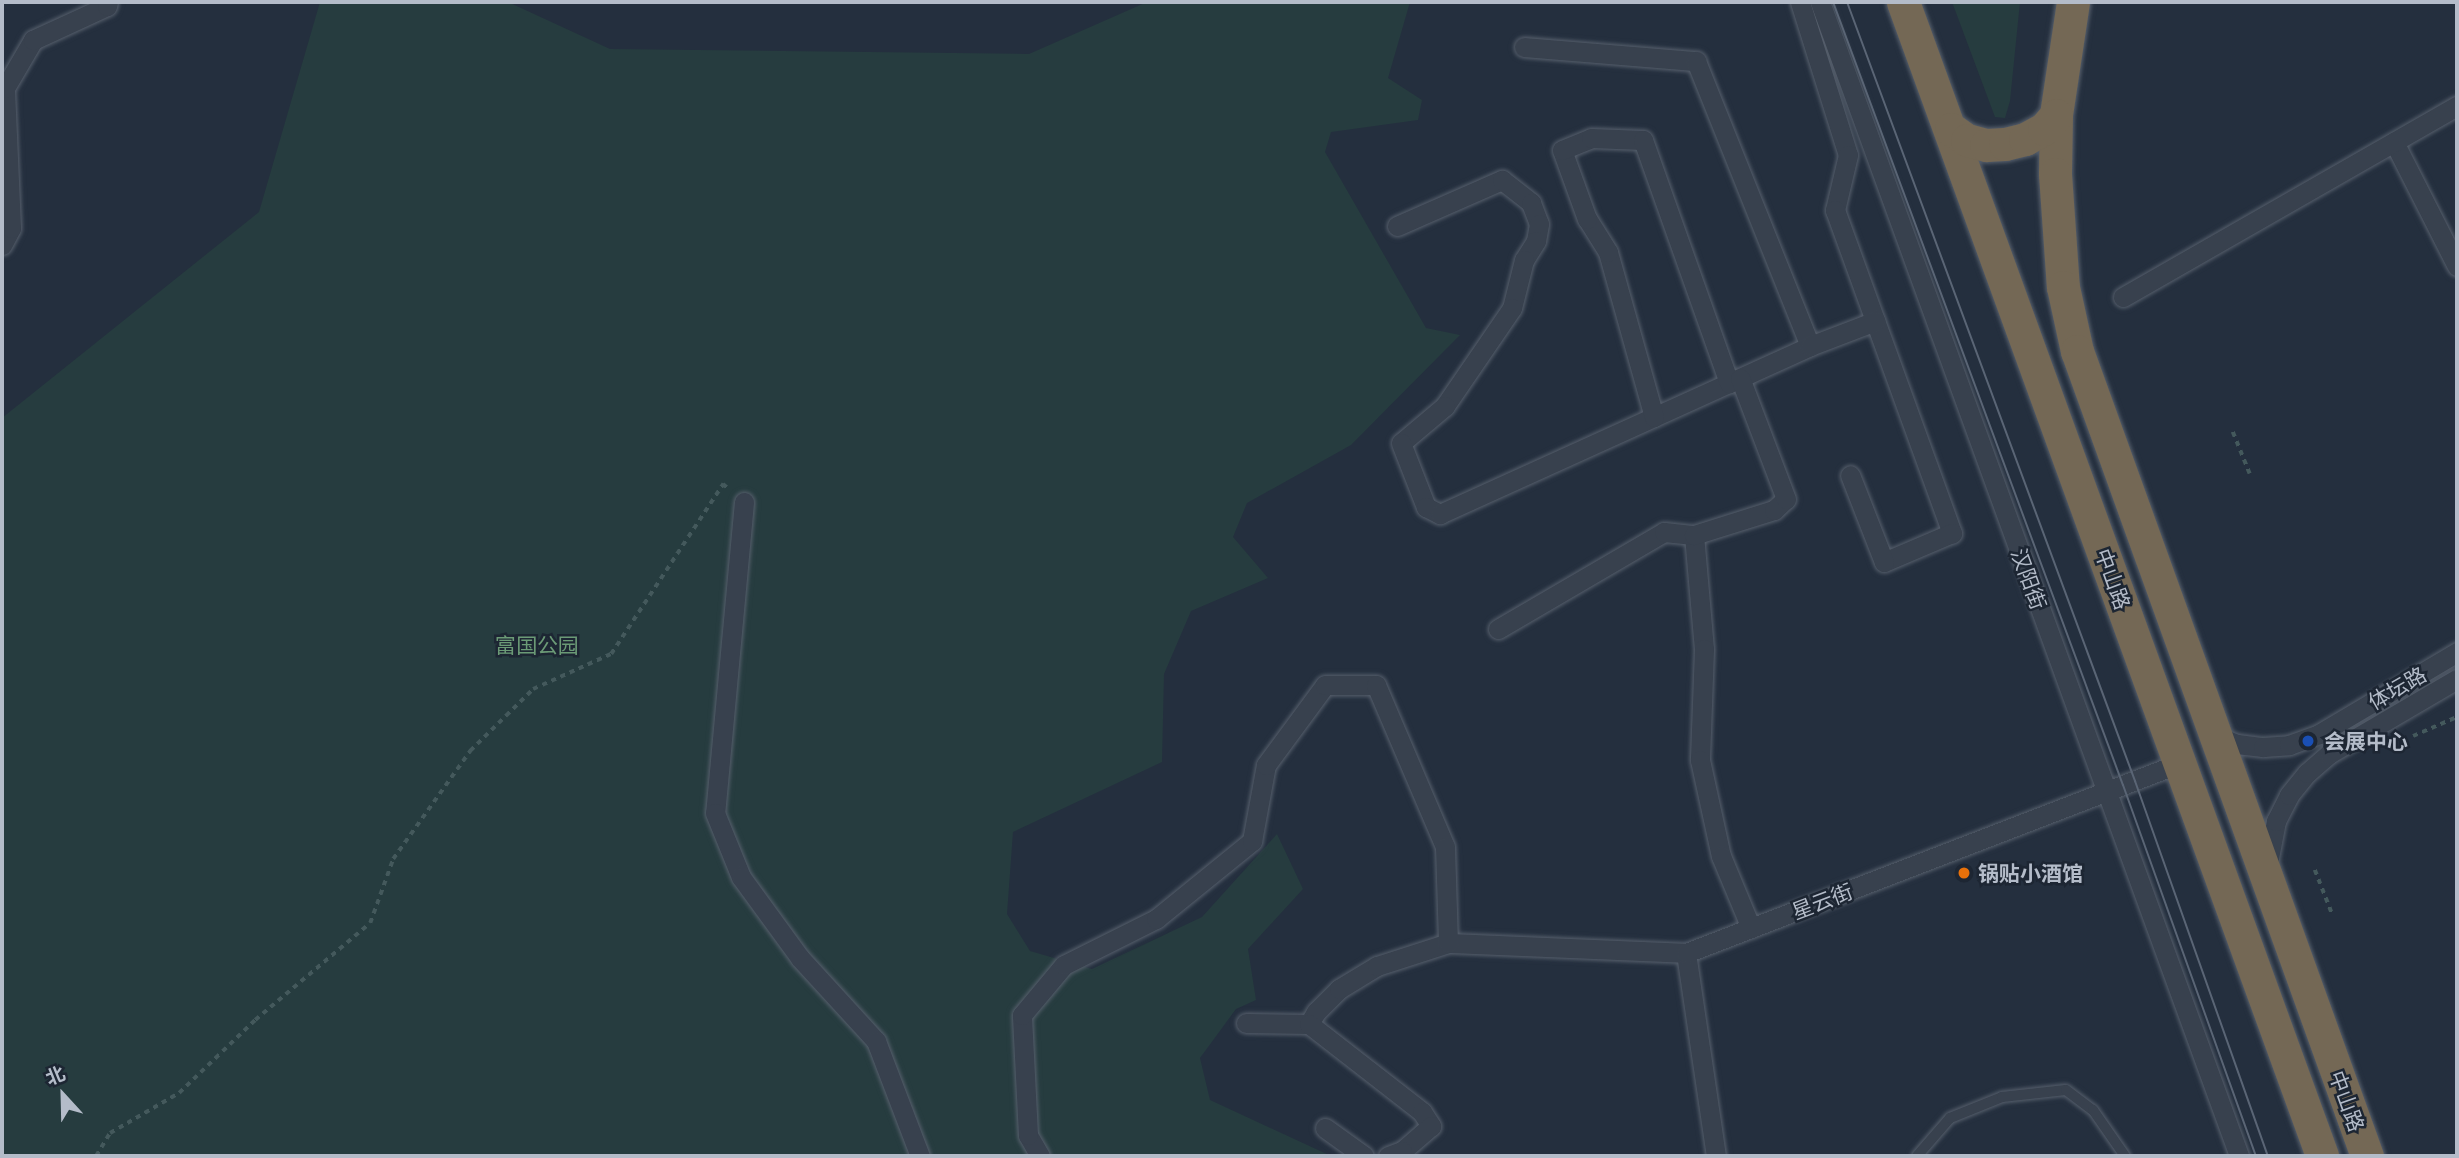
<!DOCTYPE html>
<meta charset="utf-8">
<style>
body{margin:0}
#map{position:relative;width:2459px;height:1158px;overflow:hidden;background:#242f3e;font-family:"Exo 2","Noto Sans SC",sans-serif}
div>[style]{position:absolute}
.green>*{inset:0;background:#263c3f}
.path>*{height:3.5px;margin-top:-1.75px;transform-origin:0;background:repeating-linear-gradient(90deg,#44595c 0 5px,transparent 0 10px)}
.roads{filter:drop-shadow(0 0 2px #565f6c) drop-shadow(0 0 2px #565f6c)}
.lane>*{height:10px;margin:-5px;padding:0 5px;transform-origin:5px;border-radius:5px;background:#38414e}
.street>*{height:19px;margin:-9.5px;padding:0 9.5px;transform-origin:9.5px;border-radius:9.5px;background:#38414e}
.highway>*{height:33px;margin:-16.5px;padding:0 16.5px;transform-origin:16.5px;border-radius:16.5px;background:#746855}
.tram>*{height:2px;margin:-1px;padding:0 1px;transform-origin:1px;border-radius:1px;background:#5a6575}
.dots>*{width:19px;height:19px;translate:-50% -50%;box-sizing:border-box;border:4px solid #1d2633;border-radius:50%}
span{translate:-50% -50%;white-space:nowrap;text-align:center;line-height:1.15;-webkit-text-stroke:5px #1d2633;paint-order:stroke}
.street-label{font-size:21px;color:#b4bcc9}
.park-label{font-size:21px;color:#6b9a76}
.poi-label{font-size:21px;color:#b4bcc9;font-weight:700}
.left{translate:0 -50%;text-align:left}
.frame{position:absolute;inset:0;border:4px solid #b4bcc9;pointer-events:none}
.north{position:absolute;left:28px;top:1060px;width:70px;height:70px;-webkit-text-stroke:5px #1d2633;paint-order:stroke;rotate:338deg;font-size:19px;font-weight:700;line-height:28px;text-align:center;color:#b4bcc9}
.north::after{content:'';display:block;margin:auto;width:24px;height:32px;background:#b4bcc9;clip-path:polygon(50% 0,100% 100%,50% 72%,0 100%)}
</style>
<div id="map">
<div class="green">
<i style="clip-path:polygon(320px 2px,508px 2px,610px 49px,1029px 54px,1147px 2px,1410px 2px,1388px 78px,1422px 100px,1418px 120px,1331px 132px,1325px 152px,1426px 328px,1460px 335px,1351px 445px,1247px 503px,1233px 537px,1268px 578px,1191px 611px,1164px 674px,1162px 762px,1013px 832px,1007px 914px,1030px 951px,1092px 969px,1202px 917px,1277px 834px,1303px 889px,1248px 949px,1256px 1000px,1236px 1009px,1200px 1058px,1210px 1100px,1331px 1156px,2px 1156px,2px 418px,259px 212px)"></i>
<i style="clip-path:polygon(1952px 2px,2020px 2px,2010px 101px,2005px 118px,1995px 117px)"></i>
</div>
<div class="path">
<i style="left:2233px;top:432px;width:45px;rotate:68deg"></i>
<i style="left:2413px;top:736px;width:48px;rotate:-23.4deg"></i>
<i style="left:2315px;top:870px;width:49px;rotate:68.6deg"></i>
<i style="left:96px;top:1156px;width:27px;rotate:-59deg"></i>
<i style="left:110px;top:1133px;width:80px;rotate:-30.1deg"></i>
<i style="left:179px;top:1093px;width:105px;rotate:-43.8deg"></i>
<i style="left:255px;top:1020px;width:150px;rotate:-40.1deg"></i>
<i style="left:370px;top:923px;width:68px;rotate:-70.2deg"></i>
<i style="left:393px;top:859px;width:133px;rotate:-54.5deg"></i>
<i style="left:470px;top:751px;width:88px;rotate:-44.5deg"></i>
<i style="left:533px;top:689px;width:85px;rotate:-24.2deg"></i>
<i style="left:611px;top:654px;width:204px;rotate:-56.6deg"></i>
<i style="left:723px;top:484px;width:9px;rotate:41deg"></i>
</div>
<div class="roads">
<div class="lane">
<i style="left:1917px;top:1156px;width:50px;rotate:-49deg"></i>
<i style="left:1950px;top:1118px;width:56px;rotate:-22deg"></i>
<i style="left:2002px;top:1097px;width:64px;rotate:-6.2deg"></i>
<i style="left:2066px;top:1090px;width:34px;rotate:37deg"></i>
<i style="left:2093px;top:1110px;width:56px;rotate:55.2deg"></i>
</div>
<div class="street">
<i style="left:1800px;top:2px;width:160px;rotate:72.6deg"></i>
<i style="left:1848px;top:155px;width:57px;rotate:103.3deg"></i>
<i style="left:1835px;top:210px;width:344px;rotate:70.1deg"></i>
<i style="left:1952px;top:533px;width:74px;rotate:156.9deg"></i>
<i style="left:1884px;top:562px;width:93px;rotate:-111.3deg"></i>
<i style="left:1820px;top:2px;width:1228px;rotate:70.04deg"></i>
<i style="left:1524px;top:47px;width:173px;rotate:4.7deg"></i>
<i style="left:1696px;top:61px;width:307px;rotate:68.2deg"></i>
<i style="left:2394px;top:142px;width:139px;rotate:63.1deg"></i>
<i style="left:1397px;top:226px;width:115px;rotate:-23.7deg"></i>
<i style="left:1502px;top:180px;width:37px;rotate:38deg"></i>
<i style="left:1531px;top:203px;width:22px;rotate:69deg"></i>
<i style="left:1539px;top:224px;width:17px;rotate:100deg"></i>
<i style="left:1536px;top:241px;width:22px;rotate:122deg"></i>
<i style="left:1524px;top:260px;width:49px;rotate:104deg"></i>
<i style="left:1512px;top:308px;width:119px;rotate:124.4deg"></i>
<i style="left:1445px;top:406px;width:57px;rotate:139.9deg"></i>
<i style="left:1401px;top:443px;width:69px;rotate:68.7deg"></i>
<i style="left:1426px;top:507px;width:16px;rotate:27deg"></i>
<i style="left:1440px;top:514px;width:406px;rotate:-24.4deg"></i>
<i style="left:1810px;top:346px;width:70px;rotate:-21deg"></i>
<i style="left:2px;top:245px;width:19px;rotate:-62deg"></i>
<i style="left:11px;top:228px;width:140px;rotate:-92.5deg"></i>
<i style="left:5px;top:88px;width:56px;rotate:-59.7deg"></i>
<i style="left:33px;top:40px;width:81px;rotate:-24.7deg"></i>
<i style="left:107px;top:6px;width:4px;rotate:-76deg"></i>
<i style="left:2123px;top:297px;width:385px;rotate:-29.8deg"></i>
<i style="left:1654px;top:417px;width:171px;rotate:-105.6deg"></i>
<i style="left:1608px;top:252px;width:39px;rotate:-122deg"></i>
<i style="left:1587px;top:219px;width:73px;rotate:-109.9deg"></i>
<i style="left:1562px;top:150px;width:31px;rotate:-22deg"></i>
<i style="left:1591px;top:138px;width:52px;rotate:2.2deg"></i>
<i style="left:1643px;top:140px;width:258px;rotate:70.5deg"></i>
<i style="left:744px;top:502px;width:312px;rotate:95.3deg"></i>
<i style="left:715px;top:813px;width:69px;rotate:67.9deg"></i>
<i style="left:741px;top:877px;width:100px;rotate:53.9deg"></i>
<i style="left:800px;top:958px;width:113px;rotate:47.5deg"></i>
<i style="left:876px;top:1041px;width:123px;rotate:69.1deg"></i>
<i style="left:1694px;top:535px;width:114px;rotate:85deg"></i>
<i style="left:1704px;top:649px;width:111px;rotate:92.1deg"></i>
<i style="left:1700px;top:760px;width:98px;rotate:77.7deg"></i>
<i style="left:1721px;top:856px;width:78px;rotate:67.4deg"></i>
<i style="left:1498px;top:629px;width:192px;rotate:-30.3deg"></i>
<i style="left:1664px;top:532px;width:30px;rotate:6deg"></i>
<i style="left:1694px;top:535px;width:84px;rotate:-17.4deg"></i>
<i style="left:1774px;top:510px;width:16px;rotate:-43deg"></i>
<i style="left:1786px;top:499px;width:129px;rotate:-110.8deg"></i>
<i style="left:2217px;top:736px;width:22px;rotate:22deg"></i>
<i style="left:2237px;top:744px;width:26px;rotate:7deg"></i>
<i style="left:2263px;top:747px;width:26px;rotate:-4deg"></i>
<i style="left:2289px;top:745px;width:32px;rotate:-20deg"></i>
<i style="left:2319px;top:734px;width:161px;rotate:-30.7deg"></i>
<i style="left:2268px;top:863px;width:43px;rotate:-79.2deg"></i>
<i style="left:2276px;top:821px;width:29px;rotate:-63deg"></i>
<i style="left:2289px;top:795px;width:28px;rotate:-51deg"></i>
<i style="left:2307px;top:773px;width:29px;rotate:-41deg"></i>
<i style="left:2329px;top:754px;width:148px;rotate:-30.4deg"></i>
<i style="left:1686px;top:953px;width:205px;rotate:81.6deg"></i>
<i style="left:1246px;top:1023px;width:63px;rotate:0.9deg"></i>
<i style="left:1309px;top:1024px;width:14px;rotate:-60deg"></i>
<i style="left:1316px;top:1012px;width:33px;rotate:-45deg"></i>
<i style="left:1339px;top:989px;width:44px;rotate:-31.2deg"></i>
<i style="left:1377px;top:966px;width:75px;rotate:-17.9deg"></i>
<i style="left:1448px;top:943px;width:238px;rotate:2.4deg"></i>
<i style="left:1686px;top:953px;width:529px;rotate:-21.04deg"></i>
<i style="left:1309px;top:1024px;width:143px;rotate:37.9deg"></i>
<i style="left:1422px;top:1112px;width:17px;rotate:57deg"></i>
<i style="left:1431px;top:1126px;width:38px;rotate:139deg"></i>
<i style="left:1402px;top:1151px;width:15px;rotate:160deg"></i>
<i style="left:1325px;top:1128px;width:48px;rotate:35.7deg"></i>
<i style="left:1040px;top:1156px;width:24px;rotate:-120deg"></i>
<i style="left:1028px;top:1135px;width:120px;rotate:-92.9deg"></i>
<i style="left:1022px;top:1015px;width:65px;rotate:-50deg"></i>
<i style="left:1064px;top:965px;width:103px;rotate:-26.6deg"></i>
<i style="left:1156px;top:919px;width:124px;rotate:-39.1deg"></i>
<i style="left:1252px;top:841px;width:77px;rotate:-79.6deg"></i>
<i style="left:1266px;top:765px;width:99px;rotate:-53.6deg"></i>
<i style="left:1325px;top:685px;width:51px"></i>
<i style="left:1376px;top:685px;width:176px;rotate:66.9deg"></i>
<i style="left:1445px;top:847px;width:96px;rotate:88.2deg"></i>
</div>
<div class="highway">
<i style="left:1903px;top:2px;width:1228px;rotate:70.04deg"></i>
<i style="left:2073px;top:2px;width:114px;rotate:98.6deg"></i>
<i style="left:2056px;top:115px;width:59px;rotate:91deg"></i>
<i style="left:2055px;top:174px;width:113px;rotate:86deg"></i>
<i style="left:2063px;top:287px;width:66px;rotate:77.7deg"></i>
<i style="left:2077px;top:351px;width:856px;rotate:70.19deg"></i>
<i style="left:1951px;top:129px;width:19px;rotate:35deg"></i>
<i style="left:1967px;top:140px;width:20px;rotate:15deg"></i>
<i style="left:1986px;top:145px;width:19px;rotate:-3deg"></i>
<i style="left:2005px;top:144px;width:21px;rotate:-14deg"></i>
<i style="left:2025px;top:139px;width:21px;rotate:-28deg"></i>
<i style="left:2044px;top:129px;width:18px;rotate:-49deg"></i>
</div>
</div>
<div class="tram">
<i style="left:1833px;top:2px;width:835px;rotate:69.68deg"></i>
<i style="left:2123px;top:785px;width:394px;rotate:70.3deg"></i>
<i style="left:1847px;top:2px;width:831px;rotate:69.71deg"></i>
<i style="left:2135px;top:781px;width:398px;rotate:70.5deg"></i>
</div>
<div class="dots">
<i style="left:2308px;top:741px;background:#1a4fb4"></i>
<i style="left:1964px;top:873px;background:#e8710a"></i>
</div>
<div class="street-label">
<span style="left:2029px;top:579px;rotate:70deg">汉阳街</span>
<span style="left:2113px;top:579px;rotate:70deg">中山路</span>
<span style="left:2397px;top:688px;rotate:-30deg">体坛路</span>
<span style="left:1822px;top:901px;rotate:-21deg">星云街</span>
<span style="left:2347px;top:1101px;rotate:70deg">中山路</span>
</div>
<div class="park-label">
<span style="left:537px;top:645px">富国公园</span>
</div>
<div class="poi-label">
<span class="left" style="left:2324px;top:741px">会展中心</span>
<span class="left" style="left:1978px;top:873px">锅贴小酒馆</span>
</div>
<div class="frame"></div>
<div class="north">北</div>
</div>
